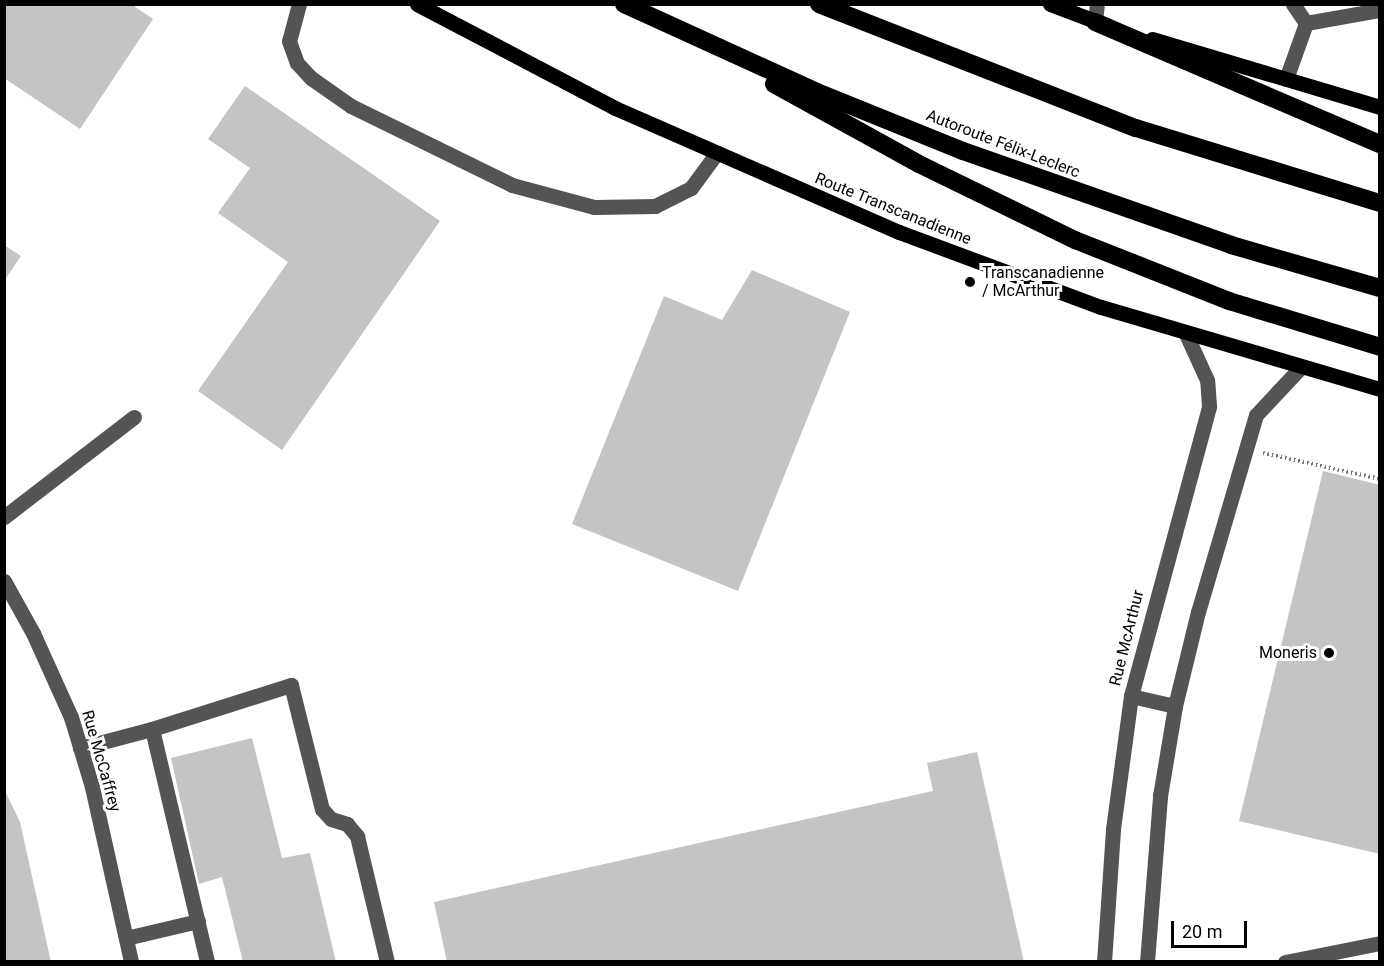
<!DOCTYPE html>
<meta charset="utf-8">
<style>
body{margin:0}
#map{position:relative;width:1384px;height:966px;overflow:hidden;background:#fff;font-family:Roboto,sans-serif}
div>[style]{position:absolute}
.building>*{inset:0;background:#c4c4c4}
.path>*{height:4px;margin-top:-2px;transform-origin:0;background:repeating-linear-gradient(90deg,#767676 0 1.5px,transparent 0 4.5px)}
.minor>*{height:15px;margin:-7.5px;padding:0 7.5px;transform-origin:7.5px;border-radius:7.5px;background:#545454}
.major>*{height:15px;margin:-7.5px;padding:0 7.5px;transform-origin:7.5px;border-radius:7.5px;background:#000}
.highway>*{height:18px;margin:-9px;padding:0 9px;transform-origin:9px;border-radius:9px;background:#000}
.dots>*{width:16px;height:16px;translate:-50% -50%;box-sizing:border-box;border:3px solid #fff;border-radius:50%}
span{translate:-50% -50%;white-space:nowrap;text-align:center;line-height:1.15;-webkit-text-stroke:6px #fff;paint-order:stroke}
.street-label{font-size:16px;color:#000}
.poi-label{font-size:16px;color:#000}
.left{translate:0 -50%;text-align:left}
.right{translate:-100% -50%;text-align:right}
.frame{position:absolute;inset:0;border:6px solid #000;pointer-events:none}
.scale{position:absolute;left:1171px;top:921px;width:76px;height:27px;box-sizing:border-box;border:3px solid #000;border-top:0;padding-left:8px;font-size:18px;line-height:21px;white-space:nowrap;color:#000;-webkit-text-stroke:4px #fff;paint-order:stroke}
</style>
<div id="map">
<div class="building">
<i style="clip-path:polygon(4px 4px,131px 4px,153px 19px,80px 129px,4px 78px)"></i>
<i style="clip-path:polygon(245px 86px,440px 221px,282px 450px,198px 391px,288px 262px,218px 213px,250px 168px,208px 139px)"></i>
<i style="clip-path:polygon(4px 245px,21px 256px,4px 281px)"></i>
<i style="clip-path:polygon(752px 270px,850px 312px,738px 591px,572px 524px,664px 296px,722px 320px)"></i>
<i style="clip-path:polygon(1323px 471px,1380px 485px,1380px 854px,1239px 821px)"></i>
<i style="clip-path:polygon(252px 738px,282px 858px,310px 853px,336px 962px,243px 962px,222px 877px,199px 884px,171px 758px)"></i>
<i style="clip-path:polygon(977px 752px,1024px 962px,447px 962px,434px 902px,933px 791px,927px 763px)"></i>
<i style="clip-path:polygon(4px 789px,20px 822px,51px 962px,4px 962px)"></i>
</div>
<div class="path">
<i style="left:1263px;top:453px;width:120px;rotate:12.5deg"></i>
</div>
<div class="minor">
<i style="left:299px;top:4px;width:38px;rotate:105deg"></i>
<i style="left:289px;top:41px;width:23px;rotate:70deg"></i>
<i style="left:297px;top:63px;width:21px;rotate:47deg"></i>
<i style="left:311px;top:78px;width:49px;rotate:35deg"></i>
<i style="left:351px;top:106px;width:179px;rotate:26.1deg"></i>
<i style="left:512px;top:185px;width:85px;rotate:15deg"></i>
<i style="left:594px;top:207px;width:61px;rotate:-0.9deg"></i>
<i style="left:655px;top:206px;width:40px;rotate:-26.6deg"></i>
<i style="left:691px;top:188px;width:42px;rotate:-53.7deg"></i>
<i style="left:1293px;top:4px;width:23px;rotate:56deg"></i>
<i style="left:1095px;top:22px;width:18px;rotate:-84deg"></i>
<i style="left:1286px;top:79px;width:59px;rotate:-70.3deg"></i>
<i style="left:1306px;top:23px;width:75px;rotate:-10deg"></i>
<i style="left:4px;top:517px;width:164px;rotate:-37.6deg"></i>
<i style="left:4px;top:581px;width:60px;rotate:60.9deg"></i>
<i style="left:33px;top:633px;width:92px;rotate:65.7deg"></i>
<i style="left:71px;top:717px;width:73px;rotate:73.3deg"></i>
<i style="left:92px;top:787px;width:179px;rotate:77.4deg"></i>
<i style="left:1131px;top:696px;width:45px;rotate:12.8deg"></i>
<i style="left:152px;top:729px;width:146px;rotate:-17.6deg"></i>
<i style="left:291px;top:685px;width:128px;rotate:76deg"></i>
<i style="left:322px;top:809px;width:13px;rotate:48deg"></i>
<i style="left:331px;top:819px;width:17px;rotate:17deg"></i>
<i style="left:347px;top:824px;width:16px;rotate:50deg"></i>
<i style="left:357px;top:836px;width:130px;rotate:76.6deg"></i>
<i style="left:80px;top:748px;width:74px;rotate:-14.8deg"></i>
<i style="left:152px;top:729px;width:239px;rotate:76.7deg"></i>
<i style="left:126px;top:938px;width:74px;rotate:-13.3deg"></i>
<i style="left:1104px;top:962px;width:133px;rotate:-86.1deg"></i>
<i style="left:1113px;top:829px;width:134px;rotate:-82.3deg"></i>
<i style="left:1131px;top:696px;width:300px;rotate:-74.9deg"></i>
<i style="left:1209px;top:406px;width:26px;rotate:-94deg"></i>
<i style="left:1207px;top:380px;width:51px;rotate:-114.5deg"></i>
<i style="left:1147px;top:962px;width:167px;rotate:-85.5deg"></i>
<i style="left:1160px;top:796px;width:91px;rotate:-80.5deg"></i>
<i style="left:1175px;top:706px;width:97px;rotate:-76.3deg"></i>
<i style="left:1198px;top:612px;width:205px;rotate:-73.6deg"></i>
<i style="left:1256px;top:415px;width:64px;rotate:-46.9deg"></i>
<i style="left:1285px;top:962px;width:97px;rotate:-11.3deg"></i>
</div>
<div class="major">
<i style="left:417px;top:4px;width:224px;rotate:27.7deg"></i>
<i style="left:615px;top:108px;width:310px;rotate:23.6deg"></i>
<i style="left:899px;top:232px;width:215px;rotate:20.4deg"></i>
<i style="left:1101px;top:307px;width:291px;rotate:16.4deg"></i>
<i style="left:1050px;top:4px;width:60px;rotate:20.6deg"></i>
<i style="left:1152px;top:39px;width:238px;rotate:16.6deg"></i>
</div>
<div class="highway">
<i style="left:624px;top:4px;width:212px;rotate:24.5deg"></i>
<i style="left:817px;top:92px;width:157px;rotate:22deg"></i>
<i style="left:963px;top:151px;width:284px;rotate:19.3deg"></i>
<i style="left:1231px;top:245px;width:155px;rotate:16.1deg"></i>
<i style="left:819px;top:4px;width:340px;rotate:21.4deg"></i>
<i style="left:1136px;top:128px;width:255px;rotate:17.1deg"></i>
<i style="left:1095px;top:22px;width:310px;rotate:23.2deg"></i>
<i style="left:774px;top:84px;width:166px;rotate:28.9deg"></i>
<i style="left:919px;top:164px;width:174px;rotate:26deg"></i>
<i style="left:1075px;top:240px;width:166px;rotate:21.6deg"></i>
<i style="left:1229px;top:301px;width:158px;rotate:16.9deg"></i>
</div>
<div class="dots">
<i style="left:970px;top:282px;background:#000"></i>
<i style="left:1329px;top:653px;background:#000"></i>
</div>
<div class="street-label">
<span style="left:1003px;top:144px;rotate:21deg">Autoroute Félix-Leclerc</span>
<span style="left:893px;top:209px;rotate:22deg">Route Transcanadienne</span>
<span style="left:1127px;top:638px;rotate:-76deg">Rue McArthur</span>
<span style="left:101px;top:761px;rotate:74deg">Rue McCaffrey</span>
</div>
<div class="poi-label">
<span class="left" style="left:982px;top:282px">Transcanadienne<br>/ McArthur</span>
<span class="right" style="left:1317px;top:653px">Moneris</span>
</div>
<div class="frame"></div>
<div class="scale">20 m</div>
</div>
